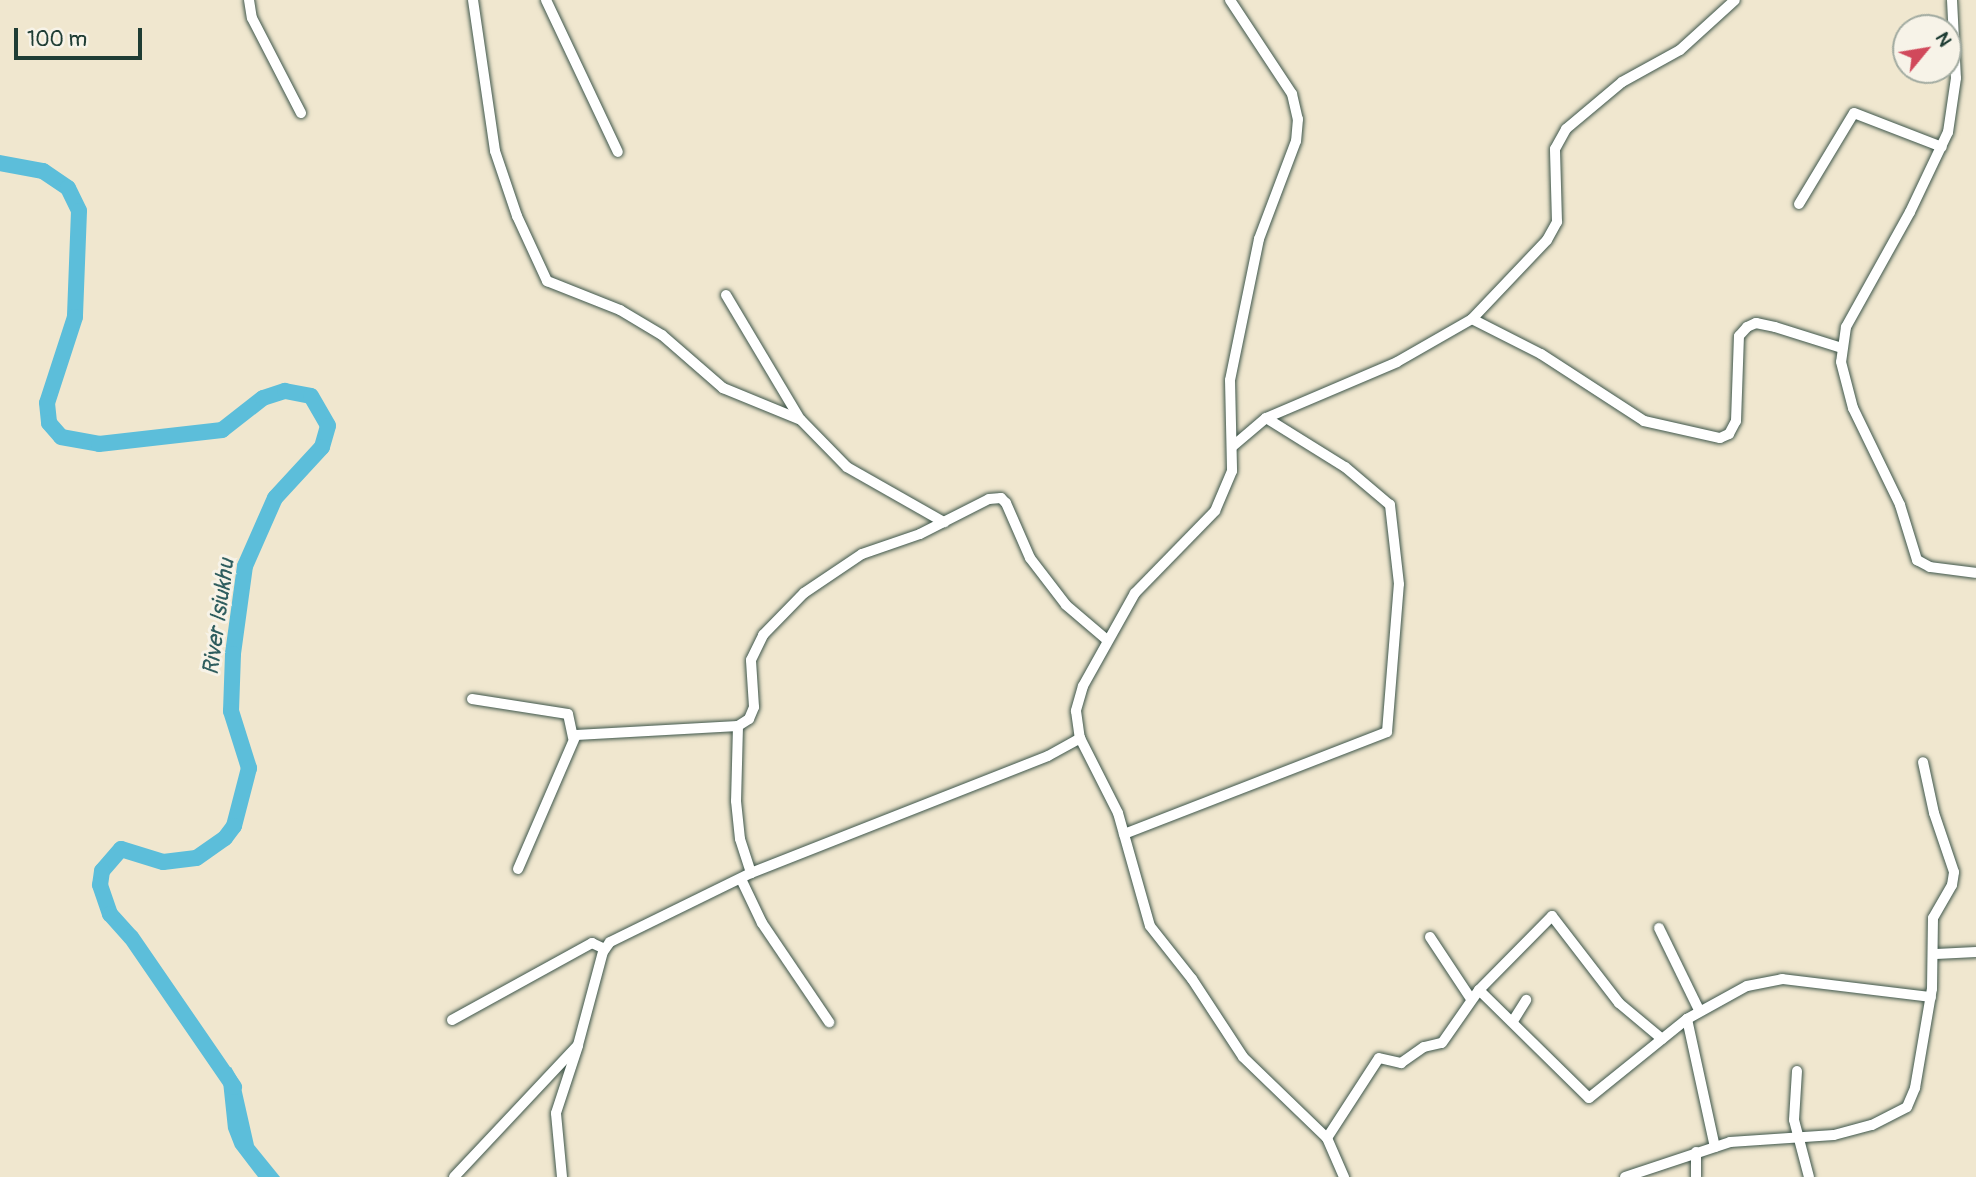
<!DOCTYPE html>
<style>
body{margin:0}
#map{position:relative;width:1976px;height:1177px;overflow:hidden;background:#f0e7cf;font-family:Pangolin,sans-serif}
div>[style]{position:absolute}
.water>*{inset:0;background:#5cbeda}
.river>*{height:16px;margin:-8px;padding:0 8px;transform-origin:8px;border-radius:8px;background:#5cbeda}
.roads{filter:drop-shadow(0 0 2px #3e564b) drop-shadow(0 0 2px #3e564b)}
.minor>*{height:10px;margin:-5px;padding:0 5px;transform-origin:5px;border-radius:5px;background:#fff}
span{translate:-50% -50%;white-space:nowrap;text-align:center;line-height:1.15;-webkit-text-stroke:6px #f7f3e8;paint-order:stroke}
.water-label{font-size:23px;color:#2e5d5e;font-style:italic}
.north{position:absolute;left:1892px;top:14px;width:70px;height:70px;box-sizing:border-box;background:#f7f3e8;border:2px solid #a1aaa0;border-radius:50%;rotate:60deg;font-size:19px;font-weight:700;line-height:28px;text-align:center;color:#1f3d34}
.north::after{content:'';display:block;margin:auto;width:24px;height:32px;background:#d1495b;clip-path:polygon(50% 0,100% 100%,50% 72%,0 100%)}
.scale{position:absolute;left:14px;top:28px;width:128px;height:32px;box-sizing:border-box;border:4px solid #1f3d34;border-top:0;padding-left:9px;font-size:21px;line-height:24px;white-space:nowrap;color:#1f3d34;-webkit-text-stroke:5px #f7f3e8;paint-order:stroke}
</style>
<div id="map">
<div class="water">
<i style="clip-path:polygon(231px 1067px,240px 1083px,254px 1145px,280px 1177px,258px 1177px,235px 1147px,228px 1129px,222px 1072px)"></i>
</div>
<div class="river">
<i style="left:0;top:163px;width:44px;rotate:10.5deg"></i>
<i style="left:43px;top:171px;width:30px;rotate:34deg"></i>
<i style="left:68px;top:188px;width:25px;rotate:64deg"></i>
<i style="left:79px;top:211px;width:106px;rotate:92.2deg"></i>
<i style="left:75px;top:317px;width:90px;rotate:108deg"></i>
<i style="left:47px;top:403px;width:20px;rotate:84deg"></i>
<i style="left:49px;top:423px;width:18px;rotate:49deg"></i>
<i style="left:61px;top:437px;width:39px;rotate:10deg"></i>
<i style="left:99px;top:444px;width:124px;rotate:-6.5deg"></i>
<i style="left:222px;top:430px;width:52px;rotate:-38deg"></i>
<i style="left:263px;top:398px;width:23px;rotate:-18deg"></i>
<i style="left:285px;top:391px;width:26px;rotate:11deg"></i>
<i style="left:311px;top:396px;width:34px;rotate:60deg"></i>
<i style="left:328px;top:426px;width:22px;rotate:106deg"></i>
<i style="left:322px;top:447px;width:69px;rotate:132.7deg"></i>
<i style="left:275px;top:498px;width:74px;rotate:113.8deg"></i>
<i style="left:245px;top:566px;width:89px;rotate:97.8deg"></i>
<i style="left:233px;top:654px;width:57px;rotate:92deg"></i>
<i style="left:231px;top:711px;width:60px;rotate:72.5deg"></i>
<i style="left:249px;top:768px;width:60px;rotate:104.5deg"></i>
<i style="left:234px;top:826px;width:15px;rotate:127deg"></i>
<i style="left:225px;top:838px;width:35px;rotate:145deg"></i>
<i style="left:196px;top:858px;width:33px;rotate:173deg"></i>
<i style="left:163px;top:862px;width:44px;rotate:-162.8deg"></i>
<i style="left:121px;top:849px;width:29px;rotate:131deg"></i>
<i style="left:102px;top:871px;width:14px;rotate:98deg"></i>
<i style="left:100px;top:885px;width:31px;rotate:71deg"></i>
<i style="left:110px;top:914px;width:31px;rotate:48deg"></i>
<i style="left:131px;top:937px;width:182px;rotate:55.5deg"></i>
</div>
<div class="roads">
<div class="minor">
<i style="left:249px;top:0;width:18px;rotate:81deg"></i>
<i style="left:252px;top:18px;width:107px;rotate:62.7deg"></i>
<i style="left:473px;top:0;width:153px;rotate:81.7deg"></i>
<i style="left:495px;top:151px;width:69px;rotate:71.3deg"></i>
<i style="left:517px;top:216px;width:72px;rotate:65.2deg"></i>
<i style="left:547px;top:281px;width:79px;rotate:21.7deg"></i>
<i style="left:620px;top:310px;width:49px;rotate:30.8deg"></i>
<i style="left:662px;top:335px;width:81px;rotate:41deg"></i>
<i style="left:723px;top:388px;width:84px;rotate:22.3deg"></i>
<i style="left:801px;top:420px;width:66px;rotate:45.6deg"></i>
<i style="left:847px;top:467px;width:112px;rotate:29.6deg"></i>
<i style="left:546px;top:0;width:168px;rotate:64.7deg"></i>
<i style="left:1230px;top:0;width:113px;rotate:56.6deg"></i>
<i style="left:1292px;top:94px;width:26px;rotate:77deg"></i>
<i style="left:1298px;top:119px;width:22px;rotate:95deg"></i>
<i style="left:1296px;top:141px;width:105px;rotate:110.7deg"></i>
<i style="left:1259px;top:239px;width:144px;rotate:101.6deg"></i>
<i style="left:1230px;top:380px;width:91px;rotate:88.7deg"></i>
<i style="left:1232px;top:471px;width:43px;rotate:113deg"></i>
<i style="left:1215px;top:511px;width:115px;rotate:134.3deg"></i>
<i style="left:1135px;top:593px;width:107px;rotate:119.2deg"></i>
<i style="left:1083px;top:686px;width:26px;rotate:106deg"></i>
<i style="left:1076px;top:711px;width:27px;rotate:82deg"></i>
<i style="left:1080px;top:738px;width:84px;rotate:63.1deg"></i>
<i style="left:1118px;top:813px;width:117px;rotate:74.2deg"></i>
<i style="left:1150px;top:926px;width:68px;rotate:51.6deg"></i>
<i style="left:1192px;top:979px;width:93px;rotate:56.8deg"></i>
<i style="left:1243px;top:1057px;width:117px;rotate:44deg"></i>
<i style="left:1327px;top:1138px;width:43px;rotate:66.4deg"></i>
<i style="left:1952px;top:0;width:78px;rotate:87.1deg"></i>
<i style="left:1956px;top:78px;width:55px;rotate:98.4deg"></i>
<i style="left:1948px;top:132px;width:89px;rotate:115.4deg"></i>
<i style="left:1910px;top:212px;width:132px;rotate:119.1deg"></i>
<i style="left:1846px;top:327px;width:35px;rotate:98deg"></i>
<i style="left:1841px;top:362px;width:48px;rotate:75.4deg"></i>
<i style="left:1853px;top:408px;width:108px;rotate:64.1deg"></i>
<i style="left:1900px;top:505px;width:58px;rotate:72.8deg"></i>
<i style="left:1917px;top:560px;width:15px;rotate:28deg"></i>
<i style="left:1930px;top:567px;width:46px;rotate:7.4deg"></i>
<i style="left:1799px;top:204px;width:106px;rotate:-58.9deg"></i>
<i style="left:1854px;top:113px;width:94px;rotate:21.1deg"></i>
<i style="left:726px;top:295px;width:144px;rotate:59.2deg"></i>
<i style="left:1472px;top:319px;width:77px;rotate:26.9deg"></i>
<i style="left:1541px;top:354px;width:123px;rotate:33deg"></i>
<i style="left:1644px;top:421px;width:78px;rotate:12.6deg"></i>
<i style="left:1720px;top:438px;width:10px;rotate:-24deg"></i>
<i style="left:1729px;top:434px;width:15px;rotate:-62deg"></i>
<i style="left:1736px;top:421px;width:85px;rotate:-88deg"></i>
<i style="left:1739px;top:336px;width:12px;rotate:-48deg"></i>
<i style="left:1747px;top:327px;width:10px;rotate:-24deg"></i>
<i style="left:1756px;top:323px;width:19px;rotate:12deg"></i>
<i style="left:1775px;top:327px;width:70px;rotate:17.4deg"></i>
<i style="left:1233px;top:446px;width:43px;rotate:-40.3deg"></i>
<i style="left:1266px;top:418px;width:142px;rotate:-23.1deg"></i>
<i style="left:1397px;top:362px;width:86px;rotate:-29.8deg"></i>
<i style="left:1472px;top:319px;width:109px;rotate:-46.5deg"></i>
<i style="left:1547px;top:240px;width:21px;rotate:-61deg"></i>
<i style="left:1557px;top:222px;width:73px;rotate:-91.6deg"></i>
<i style="left:1555px;top:149px;width:23px;rotate:-61deg"></i>
<i style="left:1566px;top:129px;width:73px;rotate:-40deg"></i>
<i style="left:1622px;top:82px;width:66px;rotate:-28.9deg"></i>
<i style="left:1680px;top:50px;width:74px;rotate:-42.3deg"></i>
<i style="left:472px;top:699px;width:97px;rotate:8.9deg"></i>
<i style="left:568px;top:714px;width:24px;rotate:78deg"></i>
<i style="left:738px;top:726px;width:75px;rotate:91.5deg"></i>
<i style="left:736px;top:801px;width:38px;rotate:84deg"></i>
<i style="left:740px;top:839px;width:36px;rotate:72deg"></i>
<i style="left:1124px;top:834px;width:282px;rotate:-21.2deg"></i>
<i style="left:1387px;top:732px;width:148px;rotate:-85.4deg"></i>
<i style="left:1399px;top:584px;width:80px;rotate:-96.5deg"></i>
<i style="left:1390px;top:505px;width:59px;rotate:-139.8deg"></i>
<i style="left:1345px;top:467px;width:93px;rotate:-148.2deg"></i>
<i style="left:518px;top:869px;width:146px;rotate:-66.6deg"></i>
<i style="left:576px;top:735px;width:162px;rotate:-3.2deg"></i>
<i style="left:738px;top:726px;width:13px;rotate:-32deg"></i>
<i style="left:749px;top:719px;width:13px;rotate:-67deg"></i>
<i style="left:754px;top:707px;width:47px;rotate:-93.7deg"></i>
<i style="left:751px;top:660px;width:28px;rotate:-64deg"></i>
<i style="left:763px;top:635px;width:59px;rotate:-45.7deg"></i>
<i style="left:804px;top:593px;width:70px;rotate:-33.9deg"></i>
<i style="left:862px;top:554px;width:61px;rotate:-19deg"></i>
<i style="left:920px;top:534px;width:77px;rotate:-26.9deg"></i>
<i style="left:989px;top:499px;width:12px;rotate:-5deg"></i>
<i style="left:1001px;top:498px;width:7px;rotate:45deg"></i>
<i style="left:1006px;top:503px;width:60px;rotate:66.4deg"></i>
<i style="left:1030px;top:558px;width:59px;rotate:52.5deg"></i>
<i style="left:1066px;top:605px;width:54px;rotate:40.5deg"></i>
<i style="left:741px;top:879px;width:49px;rotate:64.5deg"></i>
<i style="left:762px;top:923px;width:120px;rotate:55.9deg"></i>
<i style="left:1659px;top:928px;width:91px;rotate:64deg"></i>
<i style="left:1430px;top:937px;width:74px;rotate:56.5deg"></i>
<i style="left:1936px;top:954px;width:40px;rotate:-2.9deg"></i>
<i style="left:1479px;top:990px;width:104px;rotate:-45.4deg"></i>
<i style="left:1552px;top:916px;width:110px;rotate:52.4deg"></i>
<i style="left:1619px;top:1003px;width:56px;rotate:39.9deg"></i>
<i style="left:1687px;top:1019px;width:131px;rotate:77.7deg"></i>
<i style="left:452px;top:1020px;width:160px;rotate:-28.8deg"></i>
<i style="left:592px;top:943px;width:14px;rotate:25deg"></i>
<i style="left:1513px;top:1021px;width:25px;rotate:-58deg"></i>
<i style="left:1797px;top:1071px;width:49px;rotate:93.5deg"></i>
<i style="left:1794px;top:1120px;width:59px;rotate:75.3deg"></i>
<i style="left:1327px;top:1138px;width:95px;rotate:-57deg"></i>
<i style="left:1379px;top:1058px;width:23px;rotate:13deg"></i>
<i style="left:1401px;top:1063px;width:28px;rotate:-35deg"></i>
<i style="left:1424px;top:1047px;width:18px;rotate:-13deg"></i>
<i style="left:1442px;top:1043px;width:65px;rotate:-55.1deg"></i>
<i style="left:1479px;top:990px;width:154px;rotate:44.5deg"></i>
<i style="left:1589px;top:1098px;width:126px;rotate:-38.9deg"></i>
<i style="left:1687px;top:1019px;width:68px;rotate:-28.8deg"></i>
<i style="left:1747px;top:986px;width:36px;rotate:-11deg"></i>
<i style="left:1782px;top:979px;width:150px;rotate:6.9deg"></i>
<i style="left:1696px;top:1152px;width:25px;rotate:90deg"></i>
<i style="left:454px;top:1177px;width:181px;rotate:-46.8deg"></i>
<i style="left:578px;top:1045px;width:96px;rotate:-75deg"></i>
<i style="left:603px;top:952px;width:12px;rotate:-55deg"></i>
<i style="left:610px;top:942px;width:157px;rotate:-26.1deg"></i>
<i style="left:751px;top:873px;width:319px;rotate:-21.5deg"></i>
<i style="left:1048px;top:756px;width:37px;rotate:-29deg"></i>
<i style="left:562px;top:1177px;width:64px;rotate:-95.4deg"></i>
<i style="left:556px;top:1113px;width:71px;rotate:-71.8deg"></i>
<i style="left:1625px;top:1177px;width:111px;rotate:-18.4deg"></i>
<i style="left:1730px;top:1142px;width:104px;rotate:-3.9deg"></i>
<i style="left:1834px;top:1135px;width:39px;rotate:-15deg"></i>
<i style="left:1872px;top:1125px;width:39px;rotate:-27deg"></i>
<i style="left:1907px;top:1107px;width:21px;rotate:-67deg"></i>
<i style="left:1915px;top:1088px;width:100px;rotate:-80.3deg"></i>
<i style="left:1932px;top:989px;width:71px;rotate:-89.2deg"></i>
<i style="left:1933px;top:918px;width:38px;rotate:-60deg"></i>
<i style="left:1952px;top:885px;width:13px;rotate:-81deg"></i>
<i style="left:1954px;top:872px;width:62px;rotate:-108.7deg"></i>
<i style="left:1934px;top:813px;width:52px;rotate:-102.2deg"></i>
</div>
</div>
<div class="water-label">
<span style="left:219px;top:617px;rotate:-82deg">River Isiukhu</span>
</div>
<div class="north">N</div>
<div class="scale">100 m</div>
</div>
